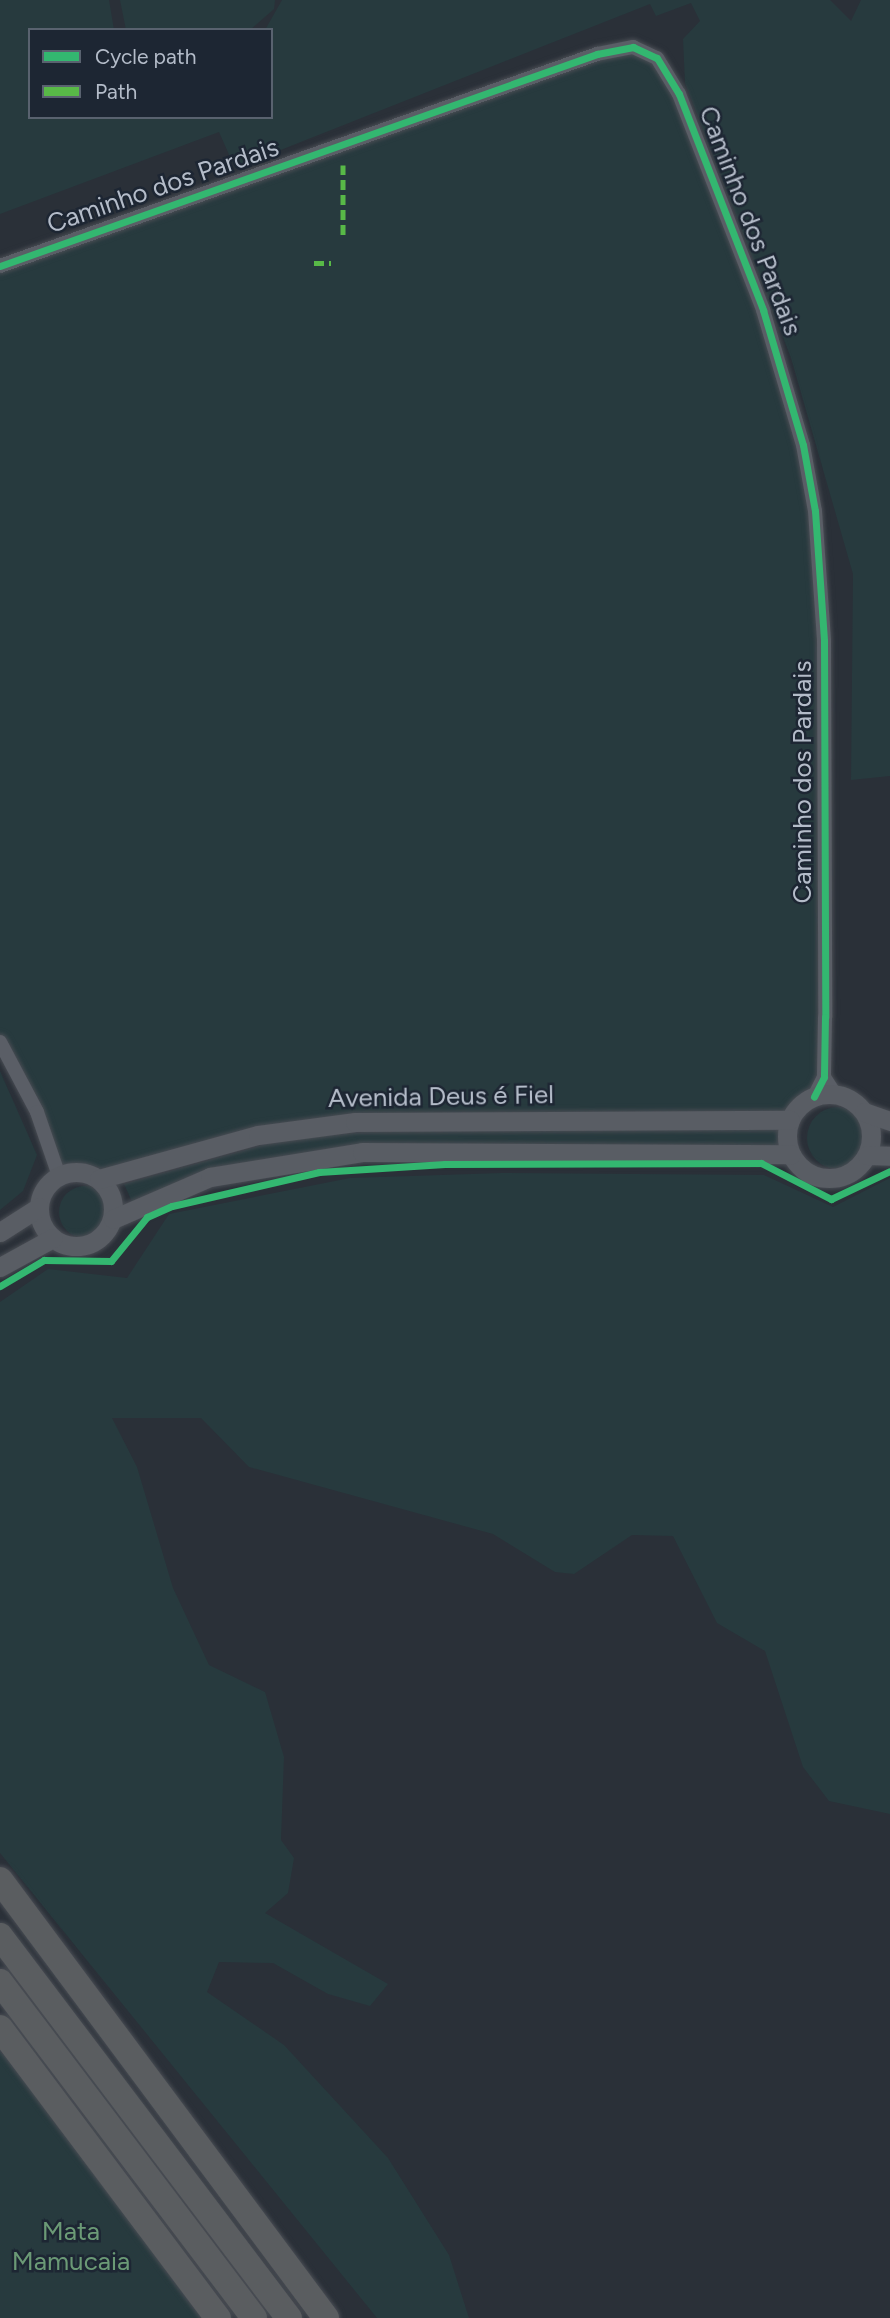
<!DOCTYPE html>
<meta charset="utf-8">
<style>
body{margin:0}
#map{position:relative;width:890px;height:2318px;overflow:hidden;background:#2a3038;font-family:Figtree,sans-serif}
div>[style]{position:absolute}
.green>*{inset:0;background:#273a3e}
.round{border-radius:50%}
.roads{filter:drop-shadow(0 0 2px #484c53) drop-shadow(0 0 2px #484c53)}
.street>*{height:14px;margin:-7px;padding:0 7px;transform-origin:7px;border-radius:7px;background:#5a5e66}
.secondary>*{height:19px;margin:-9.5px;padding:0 9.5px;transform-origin:9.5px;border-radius:9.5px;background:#595d64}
.secondary>.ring{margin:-9.5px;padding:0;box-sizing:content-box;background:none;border:19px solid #595d64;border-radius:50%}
.highway>*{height:26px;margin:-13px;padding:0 13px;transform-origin:13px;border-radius:13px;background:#5a5d60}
.quiet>*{height:5px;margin-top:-2.5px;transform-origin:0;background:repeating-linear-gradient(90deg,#58b947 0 10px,transparent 0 15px)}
.cycleway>*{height:7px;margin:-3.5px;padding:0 3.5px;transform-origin:3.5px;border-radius:3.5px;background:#33b770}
span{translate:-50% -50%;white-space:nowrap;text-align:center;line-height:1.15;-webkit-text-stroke:5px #1d2633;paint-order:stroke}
.street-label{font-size:26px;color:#b4bcc9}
.park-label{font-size:26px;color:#6b9a76}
.legend{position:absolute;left:28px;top:28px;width:245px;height:91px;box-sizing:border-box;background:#1d2633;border:2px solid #59626f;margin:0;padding:9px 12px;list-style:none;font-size:21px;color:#b4bcc9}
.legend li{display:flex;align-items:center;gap:14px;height:35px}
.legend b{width:35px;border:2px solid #59626f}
</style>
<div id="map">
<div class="green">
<i style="clip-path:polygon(0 0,109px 0,114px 30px,30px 30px,30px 117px,271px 117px,271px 30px,265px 30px,282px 0,830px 0,851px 21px,861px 0,890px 0,890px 776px,851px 780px,853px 574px,791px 358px,685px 83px,683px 39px,700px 21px,691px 3px,656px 16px,650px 4px,235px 168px,219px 132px,0 214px)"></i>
<i style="clip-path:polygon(120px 0,275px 0,274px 9px,250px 30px,126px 30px)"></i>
<i style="clip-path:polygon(613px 49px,657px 58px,763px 310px,815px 511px,824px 1077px,784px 1121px,355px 1122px,129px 1171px,59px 1176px,0 1042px,0 272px)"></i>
<i style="clip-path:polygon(0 1071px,37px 1155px,23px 1191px,0 1210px)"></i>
<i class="round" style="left:807px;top:1107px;width:62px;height:62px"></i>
<i style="clip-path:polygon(787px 1129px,787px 1150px,394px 1146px,133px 1204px,124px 1184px,284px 1139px,392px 1130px)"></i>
<i style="clip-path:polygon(502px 1173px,764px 1175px,833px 1207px,890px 1178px,890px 1814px,829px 1801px,803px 1767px,765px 1651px,717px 1623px,673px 1536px,632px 1535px,574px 1574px,555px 1572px,493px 1534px,249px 1467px,201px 1418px,112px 1418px,137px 1467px,173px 1588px,209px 1665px,265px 1692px,284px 1757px,281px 1840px,294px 1858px,288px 1893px,265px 1913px,388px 1984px,370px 2006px,328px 1994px,273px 1963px,219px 1962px,207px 1992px,284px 2045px,388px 2158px,449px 2255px,469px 2318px,377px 2318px,0 1853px,0 1302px,48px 1269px,127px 1278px,169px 1214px,350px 1178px)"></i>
<i class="round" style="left:59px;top:1186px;width:52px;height:52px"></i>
<i style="clip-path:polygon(0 2051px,36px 2091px,216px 2318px,0 2318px)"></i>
</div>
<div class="roads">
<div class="street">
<i style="left:0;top:266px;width:634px;rotate:-19.55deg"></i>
<i style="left:597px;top:54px;width:37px;rotate:-11deg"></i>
<i style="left:633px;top:47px;width:26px;rotate:25deg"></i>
<i style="left:657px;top:58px;width:42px;rotate:58.6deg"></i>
<i style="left:679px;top:94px;width:232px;rotate:68.7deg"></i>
<i style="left:763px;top:310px;width:141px;rotate:73.5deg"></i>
<i style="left:803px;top:445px;width:67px;rotate:79.7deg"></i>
<i style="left:815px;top:511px;width:130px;rotate:86deg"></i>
<i style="left:824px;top:641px;width:376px;rotate:89.8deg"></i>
<i style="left:825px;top:1017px;width:60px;rotate:91deg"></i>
<i style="left:824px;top:1077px;width:22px;rotate:117deg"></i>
<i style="left:0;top:1042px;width:79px;rotate:62.1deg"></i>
<i style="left:37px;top:1112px;width:68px;rotate:71deg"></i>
<i style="left:824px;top:1077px;width:20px;rotate:57deg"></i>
</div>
<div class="secondary">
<i class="ring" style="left:787px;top:1094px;width:65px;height:65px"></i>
<i style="left:864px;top:1112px;width:28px;rotate:19deg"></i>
<i style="left:867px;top:1155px;width:23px;rotate:2deg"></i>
<i class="ring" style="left:39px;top:1172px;width:55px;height:55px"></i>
<i style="left:99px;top:1179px;width:165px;rotate:-15.5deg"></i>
<i style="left:258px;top:1135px;width:98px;rotate:-7.6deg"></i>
<i style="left:355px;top:1122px;width:435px;rotate:-0.3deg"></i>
<i style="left:113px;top:1219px;width:106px;rotate:-23.4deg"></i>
<i style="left:210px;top:1177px;width:154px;rotate:-9.3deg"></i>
<i style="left:362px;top:1152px;width:429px;rotate:0.3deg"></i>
<i style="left:0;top:1232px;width:46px;rotate:-32.7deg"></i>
<i style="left:0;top:1267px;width:60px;rotate:-28.7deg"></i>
</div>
<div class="highway">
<i style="left:0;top:1880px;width:546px;rotate:53.34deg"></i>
<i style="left:0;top:1936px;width:479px;rotate:52.9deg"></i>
<i style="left:0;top:1982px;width:421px;rotate:52.9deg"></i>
<i style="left:0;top:2028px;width:363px;rotate:53.1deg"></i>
</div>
</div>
<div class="quiet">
<i style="left:343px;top:165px;width:71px;rotate:90deg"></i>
<i style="left:314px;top:263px;width:17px"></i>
</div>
<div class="cycleway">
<i style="left:0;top:266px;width:634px;rotate:-19.55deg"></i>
<i style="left:597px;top:54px;width:37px;rotate:-11deg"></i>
<i style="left:633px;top:47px;width:26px;rotate:25deg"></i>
<i style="left:657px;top:58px;width:42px;rotate:58.6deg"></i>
<i style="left:679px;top:94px;width:232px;rotate:68.7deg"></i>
<i style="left:763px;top:310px;width:141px;rotate:73.5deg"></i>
<i style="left:803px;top:445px;width:67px;rotate:79.7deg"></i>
<i style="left:815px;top:511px;width:130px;rotate:86deg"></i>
<i style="left:824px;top:641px;width:376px;rotate:89.8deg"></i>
<i style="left:825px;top:1017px;width:60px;rotate:91deg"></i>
<i style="left:824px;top:1077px;width:22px;rotate:117deg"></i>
<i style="left:0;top:1286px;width:51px;rotate:-30.6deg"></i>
<i style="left:44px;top:1260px;width:67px;rotate:0.9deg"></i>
<i style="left:111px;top:1261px;width:57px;rotate:-50.7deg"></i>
<i style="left:147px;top:1217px;width:27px;rotate:-24deg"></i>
<i style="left:172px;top:1206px;width:151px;rotate:-13deg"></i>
<i style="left:319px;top:1172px;width:126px;rotate:-3.6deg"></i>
<i style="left:445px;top:1164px;width:316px;rotate:-0.2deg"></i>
<i style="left:761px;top:1163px;width:79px;rotate:27.2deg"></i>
<i style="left:831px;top:1199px;width:65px;rotate:-25.4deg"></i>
</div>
<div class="street-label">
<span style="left:163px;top:186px;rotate:-19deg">Caminho dos Pardais</span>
<span style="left:750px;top:221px;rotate:69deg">Caminho dos Pardais</span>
<span style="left:803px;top:782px;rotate:-90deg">Caminho dos Pardais</span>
<span style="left:441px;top:1097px;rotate:-1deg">Avenida Deus é Fiel</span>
</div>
<div class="park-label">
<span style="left:71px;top:2247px">Mata<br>Mamucaia</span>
</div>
<ul class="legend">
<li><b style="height:9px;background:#33b770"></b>Cycle path</li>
<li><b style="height:9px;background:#58b947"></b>Path</li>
</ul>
</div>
